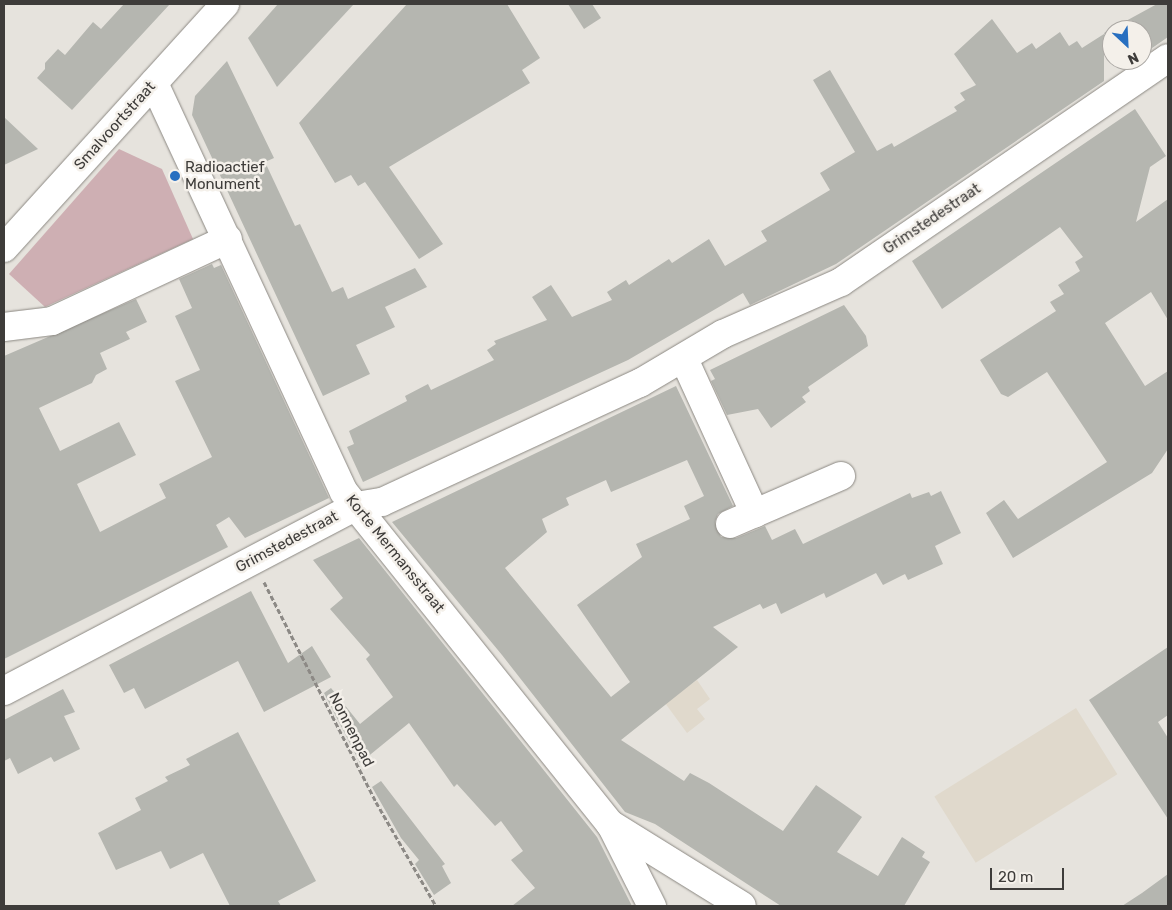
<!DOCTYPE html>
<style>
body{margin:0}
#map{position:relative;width:1172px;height:910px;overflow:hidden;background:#e6e3dd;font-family:Rubik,sans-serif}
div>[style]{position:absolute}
.built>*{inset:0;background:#e0d9cc;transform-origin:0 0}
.green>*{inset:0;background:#ceafb3}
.building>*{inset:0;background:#b5b6b0}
.path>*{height:3px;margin-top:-1.5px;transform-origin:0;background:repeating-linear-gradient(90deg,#8c8985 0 5px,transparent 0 7.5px)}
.roads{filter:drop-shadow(0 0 1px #8b8882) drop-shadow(0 0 1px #8b8882)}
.minor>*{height:28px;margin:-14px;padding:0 14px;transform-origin:14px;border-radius:14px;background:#fff}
.dots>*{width:14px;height:14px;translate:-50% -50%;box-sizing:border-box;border:2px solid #f4f0ea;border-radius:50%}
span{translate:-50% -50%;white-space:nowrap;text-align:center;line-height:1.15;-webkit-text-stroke:5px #f4f0ea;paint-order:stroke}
.street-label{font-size:15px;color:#3e3c3a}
.poi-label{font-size:15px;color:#3e3c3a}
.left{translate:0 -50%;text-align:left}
.frame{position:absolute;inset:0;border:5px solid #3e3c3a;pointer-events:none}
.north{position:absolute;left:1102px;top:20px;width:50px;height:50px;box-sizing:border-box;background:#f4f0ea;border:1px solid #aba8a4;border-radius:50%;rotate:155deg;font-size:14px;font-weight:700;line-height:20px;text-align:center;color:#3e3c3a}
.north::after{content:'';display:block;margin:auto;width:18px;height:22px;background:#286fc0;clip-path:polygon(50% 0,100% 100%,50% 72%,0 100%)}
.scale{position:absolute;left:990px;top:868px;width:74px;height:22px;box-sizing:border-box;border:2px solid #3e3c3a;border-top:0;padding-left:6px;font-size:15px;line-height:18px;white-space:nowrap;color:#3e3c3a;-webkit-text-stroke:4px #f4f0ea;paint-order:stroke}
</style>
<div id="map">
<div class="built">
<i style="clip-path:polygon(697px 680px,710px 699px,697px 709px,705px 719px,687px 733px,665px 703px)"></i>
<i style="left:1076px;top:708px;width:78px;height:167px;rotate:58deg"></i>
</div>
<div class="green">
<i style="clip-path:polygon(119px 149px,162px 169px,193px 239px,45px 307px,9px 274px)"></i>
</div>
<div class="building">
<i style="clip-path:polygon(124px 4px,170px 4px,72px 110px,37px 78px,45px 69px,45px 63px,58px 49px,65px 55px,93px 22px,101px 29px)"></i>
<i style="clip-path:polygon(278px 4px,354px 4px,277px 87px,248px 38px)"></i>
<i style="clip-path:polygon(407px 4px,507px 4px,540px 58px,522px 70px,530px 83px,389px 167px,443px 244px,419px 259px,365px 182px,358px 186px,351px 175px,335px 183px,299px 123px)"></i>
<i style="clip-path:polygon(568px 4px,592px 4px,601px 18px,584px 29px)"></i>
<i style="clip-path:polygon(1157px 4px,1168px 4px,1168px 37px,1142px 55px,1142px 30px,1112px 30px,1112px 45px,1104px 33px)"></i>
<i style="clip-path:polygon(992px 19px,1017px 53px,1032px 43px,1036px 49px,1060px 32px,1069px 46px,1077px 41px,1082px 48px,1104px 34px,1104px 81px,836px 264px,750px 305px,743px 293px,628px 360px,363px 482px,347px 447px,354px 444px,349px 431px,407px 401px,405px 396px,428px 384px,431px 390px,494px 360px,487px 350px,496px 344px,494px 341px,547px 320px,532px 297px,551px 285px,572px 317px,612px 300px,607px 292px,626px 280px,629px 285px,669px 259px,672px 263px,709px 239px,725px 266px,767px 241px,761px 231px,830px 190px,820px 173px,855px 152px,813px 80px,830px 70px,877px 151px,892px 143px,894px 147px,957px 111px,954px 107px,965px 100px,960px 93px,976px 85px,954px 54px)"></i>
<i style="clip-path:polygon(227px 61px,274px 158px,265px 162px,295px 226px,300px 224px,332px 292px,343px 287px,348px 299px,415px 268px,427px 287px,385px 307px,395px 327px,356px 345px,370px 374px,323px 396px,192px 115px,195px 96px)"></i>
<i style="clip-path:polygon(1135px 109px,1166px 156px,1150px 167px,1136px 222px,1168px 199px,1168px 320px,1151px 292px,1105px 323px,1145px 386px,1168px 371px,1168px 449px,1152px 473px,1013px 558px,986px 513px,1004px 500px,1018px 519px,1107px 462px,1047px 372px,1008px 397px,1001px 394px,980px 360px,1056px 311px,1050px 302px,1064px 294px,1058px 285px,1080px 271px,1075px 262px,1083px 257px,1060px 227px,942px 309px,912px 261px)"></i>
<i style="clip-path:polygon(4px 117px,38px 149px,4px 165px)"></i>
<i style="clip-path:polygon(212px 264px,214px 268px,221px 265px,329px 498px,245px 538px,229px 517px,216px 525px,228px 547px,4px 659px,4px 356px,136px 299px,147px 322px,126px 332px,130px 339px,100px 353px,107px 369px,96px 375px,92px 383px,39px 408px,60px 451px,119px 422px,136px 455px,77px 484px,100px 532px,166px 498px,159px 484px,212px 457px,175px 381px,200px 370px,175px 316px,192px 308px,179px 279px)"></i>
<i style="clip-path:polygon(844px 305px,866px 336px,868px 346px,808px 387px,810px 391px,802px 397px,806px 402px,771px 428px,758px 409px,727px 415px,711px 381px,715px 379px,710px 370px)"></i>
<i style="clip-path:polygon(evenodd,676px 386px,733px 506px,718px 514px,715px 522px,721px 537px,736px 538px,765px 526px,772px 540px,795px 529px,803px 544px,910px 493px,912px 498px,929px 492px,931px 496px,941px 491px,961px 533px,935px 546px,943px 564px,908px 580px,905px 574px,883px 585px,876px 573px,826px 598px,824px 593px,781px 614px,776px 603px,763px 609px,760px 604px,713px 627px,738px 647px,621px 740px,684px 781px,690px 773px,709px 783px,783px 831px,816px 785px,862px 817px,837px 852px,878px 876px,902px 837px,925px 852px,922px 857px,930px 862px,904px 906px,781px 906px,655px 824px,625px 812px,502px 655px,392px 522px,676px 386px,687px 460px,704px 496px,684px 506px,690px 519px,636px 544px,642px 557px,577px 605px,630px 682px,611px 697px,505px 568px,547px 532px,542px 519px,569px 505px,566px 498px,606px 480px,611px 492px,687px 460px)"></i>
<i style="clip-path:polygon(359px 538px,597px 837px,632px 906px,512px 906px,535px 888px,511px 860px,523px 851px,501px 821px,495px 826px,457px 784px,454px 787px,409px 723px,360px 763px,324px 693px,331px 688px,360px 724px,393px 697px,366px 659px,370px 655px,330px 609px,343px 598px,313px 560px)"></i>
<i style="clip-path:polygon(251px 591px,288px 663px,312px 646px,331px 677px,264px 712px,238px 661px,145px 709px,134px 688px,124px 693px,109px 665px)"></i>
<i style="clip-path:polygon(1168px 647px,1168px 715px,1158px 722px,1168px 738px,1168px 819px,1089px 700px)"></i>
<i style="clip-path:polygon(63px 689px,75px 712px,64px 716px,80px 749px,54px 762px,51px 757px,18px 774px,10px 758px,4px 761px,4px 720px)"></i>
<i style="clip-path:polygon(238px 732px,316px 881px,278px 901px,281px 906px,230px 906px,203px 853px,170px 869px,161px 851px,116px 870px,98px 833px,141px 810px,135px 798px,168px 781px,165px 777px,190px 765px,186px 759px)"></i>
<i style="clip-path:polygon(381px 781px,445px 864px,442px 866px,451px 883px,434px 895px,415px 864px,419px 860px,401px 838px,372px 787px)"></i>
<i style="clip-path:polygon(1168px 874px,1168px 906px,1122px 906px,1142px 893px)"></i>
</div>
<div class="path">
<i style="left:264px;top:582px;width:247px;rotate:63deg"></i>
<i style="left:376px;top:802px;width:120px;rotate:60deg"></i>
</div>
<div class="roads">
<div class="minor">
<i style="left:154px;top:83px;width:451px;rotate:65.1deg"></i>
<i style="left:344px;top:492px;width:425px;rotate:51.3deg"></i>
<i style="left:610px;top:824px;width:155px;rotate:31.8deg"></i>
<i style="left:4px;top:248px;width:329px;rotate:-47.8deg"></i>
<i style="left:4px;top:327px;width:48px;rotate:-7.1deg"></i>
<i style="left:52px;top:321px;width:194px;rotate:-25deg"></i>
<i style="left:684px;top:359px;width:170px;rotate:65.4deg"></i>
<i style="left:730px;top:524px;width:121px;rotate:-23.4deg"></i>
<i style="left:4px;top:691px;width:398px;rotate:-27.7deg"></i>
<i style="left:356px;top:506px;width:26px;rotate:-9deg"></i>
<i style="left:382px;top:502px;width:284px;rotate:-24.8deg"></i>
<i style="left:640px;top:383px;width:96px;rotate:-30.6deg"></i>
<i style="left:723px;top:334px;width:129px;rotate:-23.8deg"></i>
<i style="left:841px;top:282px;width:396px;rotate:-34.4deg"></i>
<i style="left:611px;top:825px;width:91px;rotate:63.2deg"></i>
</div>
</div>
<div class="dots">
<i style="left:175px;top:176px;background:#286fc0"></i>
</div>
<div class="street-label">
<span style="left:115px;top:126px;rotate:-48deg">Smalvoortstraat</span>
<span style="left:932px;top:219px;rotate:-34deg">Grimstedestraat</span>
<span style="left:287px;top:542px;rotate:-28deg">Grimstedestraat</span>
<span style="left:395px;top:554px;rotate:51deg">Korte Mermansstraat</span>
<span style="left:351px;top:730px;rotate:63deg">Nonnenpad</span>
</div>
<div class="poi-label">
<span class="left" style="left:185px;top:176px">Radioactief<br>Monument</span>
</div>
<div class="frame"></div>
<div class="north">N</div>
<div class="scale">20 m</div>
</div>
